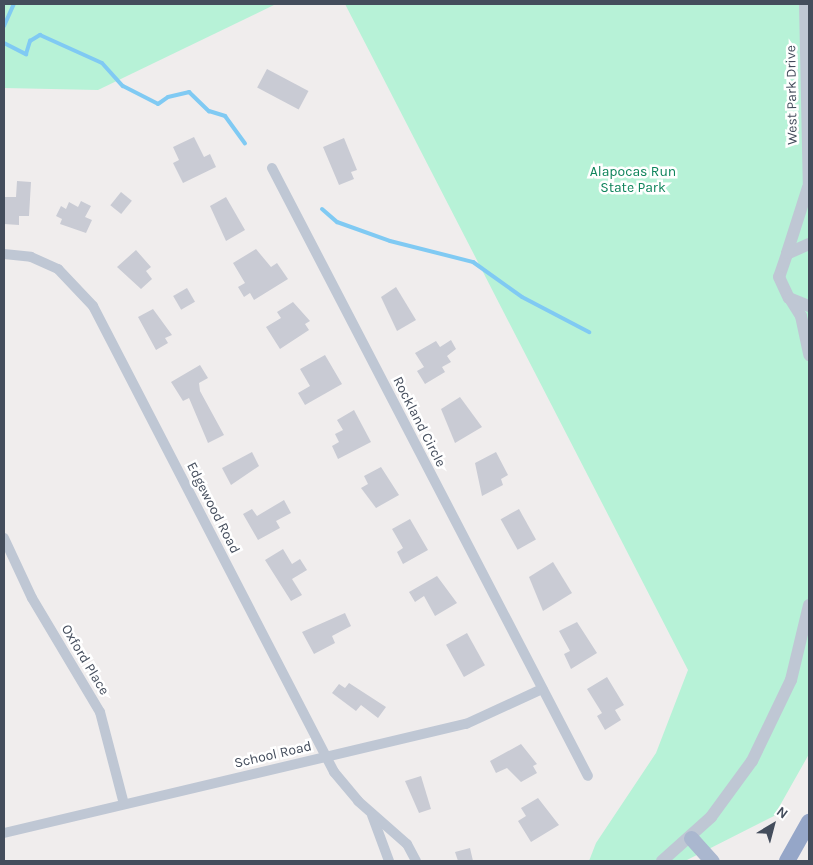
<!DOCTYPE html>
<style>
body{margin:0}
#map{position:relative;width:813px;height:865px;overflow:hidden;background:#f0eded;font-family:Karla,sans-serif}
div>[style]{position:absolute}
.green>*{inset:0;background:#b7f2d7}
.stream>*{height:4px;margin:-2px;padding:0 2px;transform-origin:2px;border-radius:2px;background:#80caf3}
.building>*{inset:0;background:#c9cbd4;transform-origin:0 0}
.minor>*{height:10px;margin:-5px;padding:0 5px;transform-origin:5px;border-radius:5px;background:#bfc7d4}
.tertiary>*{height:12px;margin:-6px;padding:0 6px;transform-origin:6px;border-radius:6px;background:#bfc7d4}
.primary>*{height:15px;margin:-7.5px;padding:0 7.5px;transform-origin:7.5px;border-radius:7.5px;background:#aab7cf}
.trunk>*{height:16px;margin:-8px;padding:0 8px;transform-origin:8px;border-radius:8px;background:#95a6c8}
span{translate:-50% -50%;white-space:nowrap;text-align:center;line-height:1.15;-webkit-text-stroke:5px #fff;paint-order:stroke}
.street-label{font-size:14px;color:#444d5c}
.park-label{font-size:14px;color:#0f845b}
.frame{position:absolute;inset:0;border:5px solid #444d5c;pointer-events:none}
.north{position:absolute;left:748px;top:800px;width:50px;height:50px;-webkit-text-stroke:4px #fff;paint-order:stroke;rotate:37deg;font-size:14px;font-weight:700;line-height:20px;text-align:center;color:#444d5c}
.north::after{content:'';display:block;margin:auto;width:18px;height:22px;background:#444d5c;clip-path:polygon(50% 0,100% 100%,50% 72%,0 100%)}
</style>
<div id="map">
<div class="green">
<i style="clip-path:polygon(4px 4px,276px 4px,98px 90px,4px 88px)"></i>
<i style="clip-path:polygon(345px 4px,809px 4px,809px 754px,774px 816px,685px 861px,589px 861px,596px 843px,656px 753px,688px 670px)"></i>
</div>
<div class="stream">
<i style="left:4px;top:26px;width:24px;rotate:-66deg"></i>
<i style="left:4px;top:43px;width:25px;rotate:27deg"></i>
<i style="left:26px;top:54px;width:14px;rotate:-73deg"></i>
<i style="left:30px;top:41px;width:12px;rotate:-31deg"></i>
<i style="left:40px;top:35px;width:68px;rotate:24.3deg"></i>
<i style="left:102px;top:63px;width:31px;rotate:48deg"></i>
<i style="left:123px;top:86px;width:39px;rotate:27deg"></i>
<i style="left:158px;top:104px;width:12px;rotate:-35deg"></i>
<i style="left:168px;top:97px;width:22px;rotate:-13deg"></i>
<i style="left:189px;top:92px;width:28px;rotate:44deg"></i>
<i style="left:209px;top:111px;width:17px;rotate:17deg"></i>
<i style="left:225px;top:116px;width:34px;rotate:54deg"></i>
<i style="left:322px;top:209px;width:20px;rotate:41deg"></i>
<i style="left:337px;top:222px;width:56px;rotate:19.7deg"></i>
<i style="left:390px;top:241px;width:86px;rotate:14.2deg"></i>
<i style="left:473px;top:262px;width:60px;rotate:35.5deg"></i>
<i style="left:522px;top:297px;width:76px;rotate:27.6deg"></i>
</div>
<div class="building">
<i style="left:267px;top:69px;width:47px;height:21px;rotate:28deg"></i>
<i style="clip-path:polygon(194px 137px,204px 157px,210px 154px,216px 167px,183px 183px,173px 163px,179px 160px,173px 147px)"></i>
<i style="clip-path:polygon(344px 138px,357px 170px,351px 172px,354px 179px,339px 185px,323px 147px)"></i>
<i style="clip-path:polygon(17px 181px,31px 182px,29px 216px,19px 216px,19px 225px,4px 224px,4px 197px,16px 197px)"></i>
<i style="left:121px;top:192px;width:14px;height:17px;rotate:39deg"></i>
<i style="clip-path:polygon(226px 197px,245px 230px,226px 241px,210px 206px)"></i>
<i style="clip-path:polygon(81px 201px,91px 206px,85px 217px,92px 220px,86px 233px,60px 224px,62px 219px,56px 216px,61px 206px,66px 209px,69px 202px,78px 207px)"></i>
<i style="clip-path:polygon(256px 249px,271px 267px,277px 263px,288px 279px,254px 300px,250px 293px,244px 297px,238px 287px,245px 283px,233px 263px)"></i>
<i style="clip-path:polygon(136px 250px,151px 267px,146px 271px,152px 279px,141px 289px,117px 267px)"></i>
<i style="clip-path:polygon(396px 287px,416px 320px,397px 331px,381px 297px)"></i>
<i style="left:187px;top:288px;width:16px;height:16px;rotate:60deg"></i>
<i style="clip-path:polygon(293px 302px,310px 321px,305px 324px,309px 330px,280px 349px,266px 327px,281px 318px,277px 312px)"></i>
<i style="clip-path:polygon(153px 309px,172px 335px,165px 338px,168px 343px,156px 350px,138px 317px)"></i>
<i style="clip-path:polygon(451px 340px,456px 349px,447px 356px,451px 362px,442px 367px,445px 372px,425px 384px,417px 371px,424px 367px,415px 353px,436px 341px,440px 347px)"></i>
<i style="clip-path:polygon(325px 355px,342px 384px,305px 405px,298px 393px,310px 386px,300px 369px)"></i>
<i style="clip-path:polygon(200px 365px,208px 378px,199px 383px,200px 391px,224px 435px,208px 443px,189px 398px,183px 401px,171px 382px)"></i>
<i style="clip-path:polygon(460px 397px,482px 427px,455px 443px,441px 409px)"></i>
<i style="clip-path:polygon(354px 410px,371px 442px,338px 459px,332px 446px,339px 442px,335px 434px,343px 430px,337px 420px)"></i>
<i style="clip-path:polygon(252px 452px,259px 466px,231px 485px,222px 468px)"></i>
<i style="clip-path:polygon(496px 452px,508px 475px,501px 479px,503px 485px,482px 496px,475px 463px)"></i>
<i style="clip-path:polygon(381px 467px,399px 495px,376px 508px,361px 488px,368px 484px,364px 476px)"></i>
<i style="clip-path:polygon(284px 500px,291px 513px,276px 521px,280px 528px,258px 540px,243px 514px,252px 509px,257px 516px)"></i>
<i style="left:519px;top:509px;width:35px;height:21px;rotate:61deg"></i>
<i style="clip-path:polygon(410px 519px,428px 550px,403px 564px,397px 552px,403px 548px,392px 529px)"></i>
<i style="clip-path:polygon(283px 549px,292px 564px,300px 559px,307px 570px,292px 579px,302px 595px,291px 601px,265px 560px)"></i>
<i style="clip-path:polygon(553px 562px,572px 593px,543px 611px,529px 577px)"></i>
<i style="clip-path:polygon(437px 576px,457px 603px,435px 616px,424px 596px,415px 602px,409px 592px)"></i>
<i style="clip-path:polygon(345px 613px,351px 626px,332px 636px,335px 643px,314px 654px,302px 632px)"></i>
<i style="clip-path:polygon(577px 622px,597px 653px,571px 669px,564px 654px,570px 651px,559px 631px)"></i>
<i style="left:467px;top:633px;width:37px;height:24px;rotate:61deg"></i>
<i style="clip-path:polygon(607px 677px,624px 705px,615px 710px,621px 720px,605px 730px,597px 716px,602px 713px,587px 689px)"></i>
<i style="clip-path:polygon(349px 683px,386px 707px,378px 718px,361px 705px,356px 711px,332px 693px,339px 684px,345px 688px)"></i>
<i style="clip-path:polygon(521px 744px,537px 764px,533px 766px,537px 773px,521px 782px,507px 768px,496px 773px,490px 761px)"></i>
<i style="clip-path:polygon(421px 776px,431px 809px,419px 813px,405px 781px)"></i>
<i style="clip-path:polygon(538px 798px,559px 825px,531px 842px,518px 821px,526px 816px,521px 808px)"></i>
<i style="clip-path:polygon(470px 848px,473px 861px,458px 861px,455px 852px)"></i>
</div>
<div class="minor">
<i style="left:272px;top:168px;width:685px;rotate:62.54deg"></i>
<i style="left:4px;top:254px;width:27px;rotate:6deg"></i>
<i style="left:31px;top:257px;width:30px;rotate:24deg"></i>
<i style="left:58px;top:269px;width:51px;rotate:46.6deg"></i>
<i style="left:93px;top:306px;width:525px;rotate:62.65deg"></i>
<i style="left:334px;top:772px;width:38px;rotate:50deg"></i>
<i style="left:358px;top:801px;width:65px;rotate:41.3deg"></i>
<i style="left:407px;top:844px;width:19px;rotate:62deg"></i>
<i style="left:4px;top:538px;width:66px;rotate:65deg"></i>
<i style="left:32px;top:598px;width:133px;rotate:59.2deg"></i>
<i style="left:100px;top:712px;width:95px;rotate:75.4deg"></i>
<i style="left:372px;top:815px;width:49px;rotate:69.7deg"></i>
<i style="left:4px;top:833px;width:475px;rotate:-13.3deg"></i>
<i style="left:466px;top:724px;width:84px;rotate:-24.7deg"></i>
</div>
<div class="tertiary">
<i style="left:805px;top:4px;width:186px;rotate:88.8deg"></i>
<i style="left:809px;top:244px;width:24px;rotate:156deg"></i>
<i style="left:787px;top:254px;width:24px;rotate:109deg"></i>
<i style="left:779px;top:277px;width:23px;rotate:65deg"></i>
<i style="left:789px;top:298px;width:22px;rotate:22deg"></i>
<i style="left:787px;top:253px;width:69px;rotate:-72.3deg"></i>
<i style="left:791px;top:300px;width:19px;rotate:58deg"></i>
<i style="left:801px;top:316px;width:40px;rotate:78deg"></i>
<i style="left:662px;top:861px;width:66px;rotate:-41.9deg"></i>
<i style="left:711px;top:817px;width:69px;rotate:-53.8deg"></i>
<i style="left:752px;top:761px;width:90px;rotate:-64.3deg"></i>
<i style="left:791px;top:680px;width:77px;rotate:-76.5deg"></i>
</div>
<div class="primary">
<i style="left:691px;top:838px;width:31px;rotate:48deg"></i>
</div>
<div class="trunk">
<i style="left:787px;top:861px;width:45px;rotate:-60.6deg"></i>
</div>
<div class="street-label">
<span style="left:792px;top:95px;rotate:-91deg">West Park Drive</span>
<span style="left:419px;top:422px;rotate:63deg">Rockland Circle</span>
<span style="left:213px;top:508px;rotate:63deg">Edgewood Road</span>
<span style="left:85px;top:660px;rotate:59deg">Oxford Place</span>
<span style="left:273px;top:755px;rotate:-13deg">School Road</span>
</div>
<div class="park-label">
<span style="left:633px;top:180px">Alapocas Run<br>State Park</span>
</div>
<div class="frame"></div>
<div class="north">N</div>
</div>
